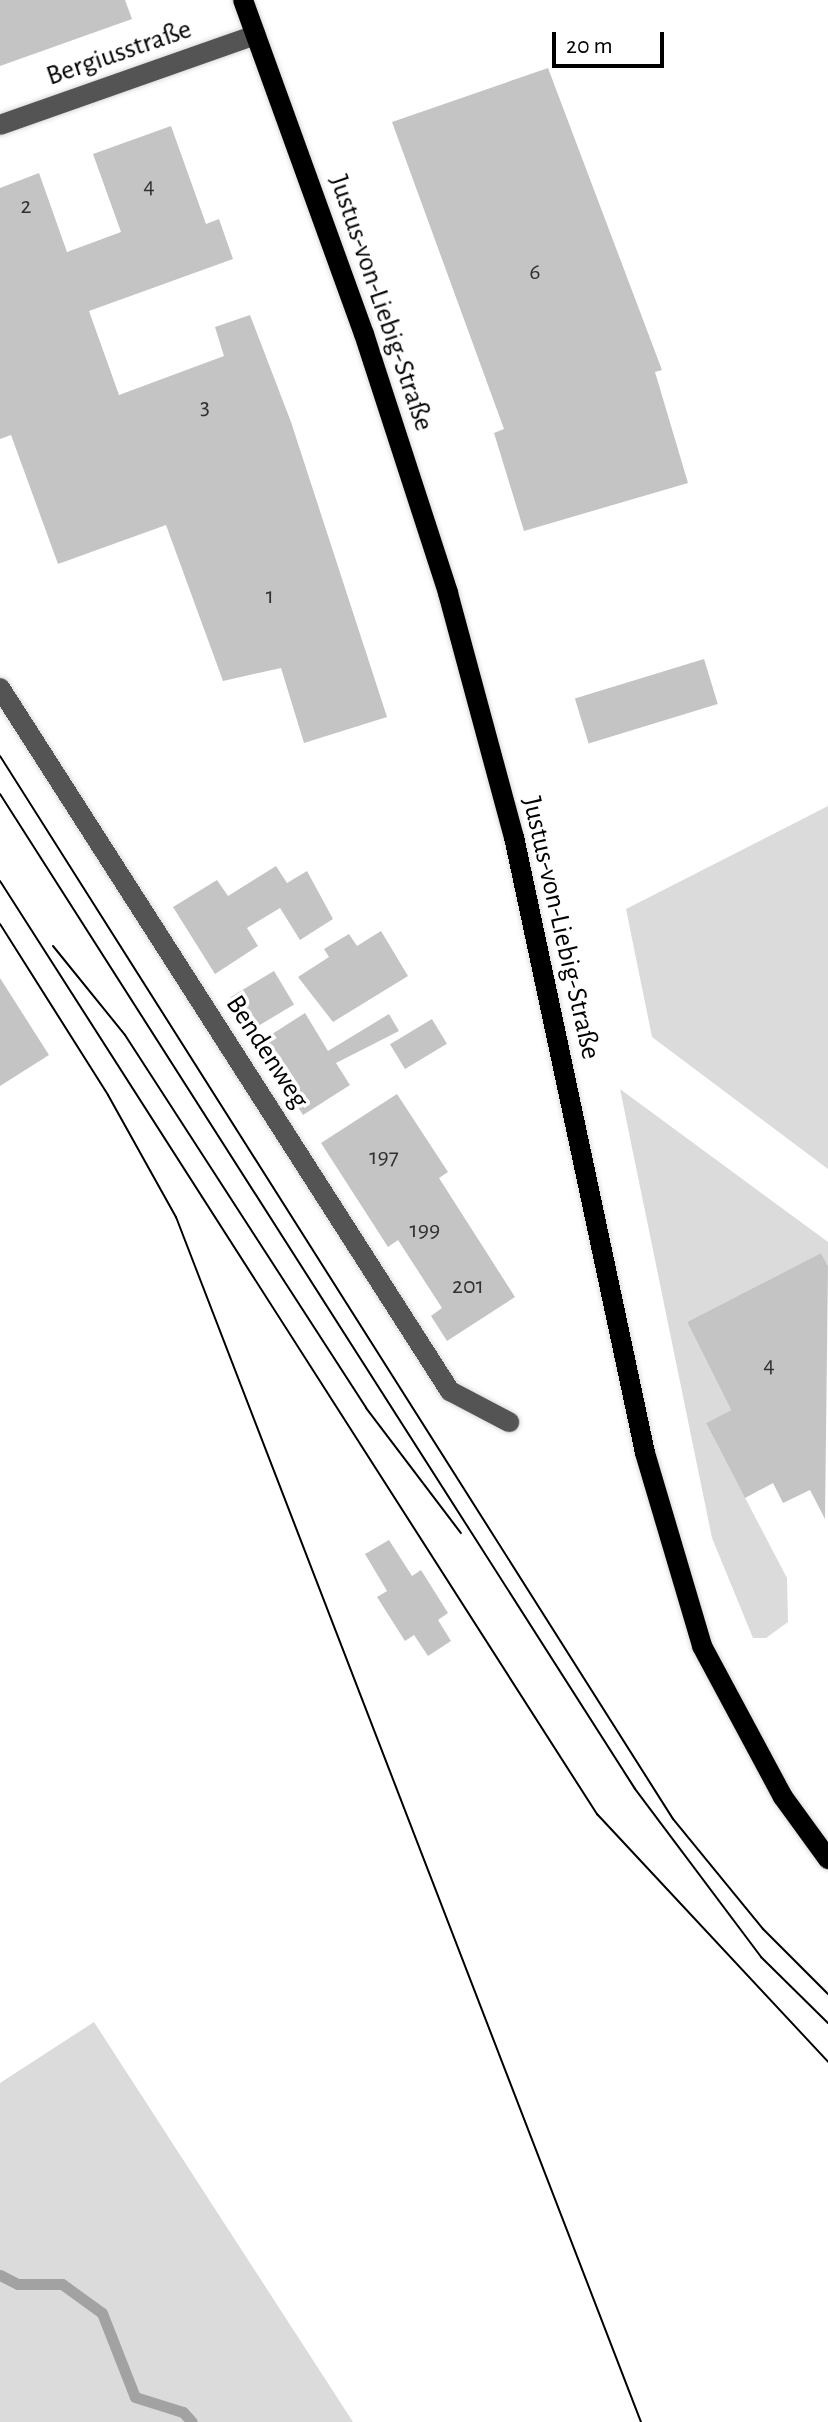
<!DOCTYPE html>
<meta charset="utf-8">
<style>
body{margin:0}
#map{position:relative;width:828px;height:2422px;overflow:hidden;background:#fff;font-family:"Alegreya Sans",sans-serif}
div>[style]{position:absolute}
.green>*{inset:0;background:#dbdbdb}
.stream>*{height:11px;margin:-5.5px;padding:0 5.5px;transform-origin:5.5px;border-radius:5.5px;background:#a2a2a2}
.building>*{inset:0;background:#c4c4c4;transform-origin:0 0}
.roads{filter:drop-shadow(0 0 2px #dbdbdb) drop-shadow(0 0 2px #dbdbdb)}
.minor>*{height:20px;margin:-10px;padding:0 10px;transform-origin:10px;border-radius:10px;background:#545454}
.major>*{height:20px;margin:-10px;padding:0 10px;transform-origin:10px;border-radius:10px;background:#000}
.tram>*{height:2px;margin:-1px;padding:0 1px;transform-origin:1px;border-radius:1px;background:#000}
span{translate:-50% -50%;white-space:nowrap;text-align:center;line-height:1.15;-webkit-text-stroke:7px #fff;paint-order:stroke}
.number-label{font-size:24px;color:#313131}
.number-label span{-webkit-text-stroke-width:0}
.street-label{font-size:28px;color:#000}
.scale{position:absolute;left:552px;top:32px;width:112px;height:36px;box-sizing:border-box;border:4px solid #000;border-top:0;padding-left:10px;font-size:24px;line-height:28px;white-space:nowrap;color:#000;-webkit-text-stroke:6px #fff;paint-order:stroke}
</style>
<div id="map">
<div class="green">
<i style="clip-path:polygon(828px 806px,828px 1169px,652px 1037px,626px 909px)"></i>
<i style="clip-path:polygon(620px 1089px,828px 1242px,828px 1266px,821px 1253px,687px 1322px,731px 1410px,706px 1423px,787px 1578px,788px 1622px,766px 1638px,753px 1638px,712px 1538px)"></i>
<i style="clip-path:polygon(94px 2022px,353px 2422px,0 2422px,0 2083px)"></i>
</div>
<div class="stream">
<i style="left:0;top:2275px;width:20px;rotate:27deg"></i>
<i style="left:18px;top:2284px;width:44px"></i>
<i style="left:62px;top:2284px;width:49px;rotate:35.9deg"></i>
<i style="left:102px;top:2313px;width:90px;rotate:68.6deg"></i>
<i style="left:135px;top:2397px;width:50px;rotate:17.4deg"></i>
<i style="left:183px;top:2412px;width:13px;rotate:48deg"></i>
</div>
<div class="building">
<i style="clip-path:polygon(0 0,125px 0,132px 19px,0 66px)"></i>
<i style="clip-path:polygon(548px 68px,662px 370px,655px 372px,688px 483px,524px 531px,494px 433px,504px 429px,392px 122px)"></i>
<i style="clip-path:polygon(171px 126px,206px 224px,219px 219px,233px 259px,89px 311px,119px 395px,224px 356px,215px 327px,250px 315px,291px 422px,387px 717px,304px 743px,281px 668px,223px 681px,166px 525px,58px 564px,11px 435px,0 439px,0 188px,39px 173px,67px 252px,121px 232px,93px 154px)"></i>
<i style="left:704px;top:659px;width:47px;height:135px;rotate:73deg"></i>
<i style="clip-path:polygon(276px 866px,287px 883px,307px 871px,333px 919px,300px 940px,280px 908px,247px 928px,258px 946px,215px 974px,173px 907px,217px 880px,228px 896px)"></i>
<i style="clip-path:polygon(381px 931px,408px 976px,333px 1022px,298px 977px,329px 957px,324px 949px,349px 934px,357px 946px)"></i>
<i style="left:274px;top:971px;width:39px;height:51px;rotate:59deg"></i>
<i style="clip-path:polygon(0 978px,49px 1055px,0 1086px)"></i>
<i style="clip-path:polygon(305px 1013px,328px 1051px,389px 1014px,399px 1031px,336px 1063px,350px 1085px,303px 1115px,258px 1043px)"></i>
<i style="left:432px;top:1019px;width:29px;height:49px;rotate:59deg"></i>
<i style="clip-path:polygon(397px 1094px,448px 1172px,439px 1178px,515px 1297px,447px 1341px,431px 1316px,442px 1308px,398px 1240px,388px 1247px,321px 1143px)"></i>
<i style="clip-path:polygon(821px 1253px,828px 1266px,825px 1519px,810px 1490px,783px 1503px,773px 1483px,745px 1498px,706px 1423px,731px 1410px,687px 1322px)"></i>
<i style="clip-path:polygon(389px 1540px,412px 1576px,421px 1570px,448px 1613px,438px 1620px,451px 1641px,428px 1656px,414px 1635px,405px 1641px,377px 1597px,387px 1591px,365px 1554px)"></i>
</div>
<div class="roads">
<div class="minor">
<i style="left:0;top:125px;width:271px;rotate:-19.4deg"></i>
<i style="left:0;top:688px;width:835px;rotate:57.38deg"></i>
<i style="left:450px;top:1391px;width:67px;rotate:27.7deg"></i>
</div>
<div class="major">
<i style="left:243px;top:0;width:355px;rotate:70.1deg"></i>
<i style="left:364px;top:334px;width:272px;rotate:72deg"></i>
<i style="left:448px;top:593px;width:253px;rotate:74.9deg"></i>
<i style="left:514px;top:837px;width:630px;rotate:77.99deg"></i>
<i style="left:645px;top:1453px;width:201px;rotate:73.5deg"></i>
<i style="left:702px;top:1646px;width:171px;rotate:61.8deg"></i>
<i style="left:783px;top:1797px;width:77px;rotate:54deg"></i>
</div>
</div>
<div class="tram">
<i style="left:0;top:756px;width:1258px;rotate:57.66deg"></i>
<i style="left:673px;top:1819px;width:142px;rotate:50.7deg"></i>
<i style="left:763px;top:1929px;width:92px;rotate:45deg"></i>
<i style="left:0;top:794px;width:1180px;rotate:57.45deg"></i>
<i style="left:635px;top:1789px;width:210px;rotate:53.1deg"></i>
<i style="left:761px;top:1957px;width:94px;rotate:44.6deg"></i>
<i style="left:0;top:881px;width:1108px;rotate:57.39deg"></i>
<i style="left:597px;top:1814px;width:339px;rotate:47deg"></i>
<i style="left:0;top:924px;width:202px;rotate:57.7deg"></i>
<i style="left:108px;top:1095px;width:140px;rotate:60.9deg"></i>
<i style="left:176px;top:1217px;width:1292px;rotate:68.9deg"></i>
<i style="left:53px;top:946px;width:114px;rotate:51deg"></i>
<i style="left:125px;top:1035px;width:444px;rotate:57.1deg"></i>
<i style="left:366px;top:1408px;width:157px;rotate:52.8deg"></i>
</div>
<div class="number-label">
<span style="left:149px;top:187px">4</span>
<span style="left:26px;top:207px">2</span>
<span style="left:535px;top:273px">6</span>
<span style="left:205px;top:408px">3</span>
<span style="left:270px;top:597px">1</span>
<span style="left:384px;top:1158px">197</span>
<span style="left:425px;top:1231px">199</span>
<span style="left:468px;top:1287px">201</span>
<span style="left:769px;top:1366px">4</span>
</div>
<div class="street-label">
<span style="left:119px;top:53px;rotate:-19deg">Bergiusstraße</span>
<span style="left:381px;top:303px;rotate:71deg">Justus-von-Liebig-Straße</span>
<span style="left:561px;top:928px;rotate:77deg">Justus-von-Liebig-Straße</span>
<span style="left:267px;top:1052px;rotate:57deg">Bendenweg</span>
</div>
<div class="scale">20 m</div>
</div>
